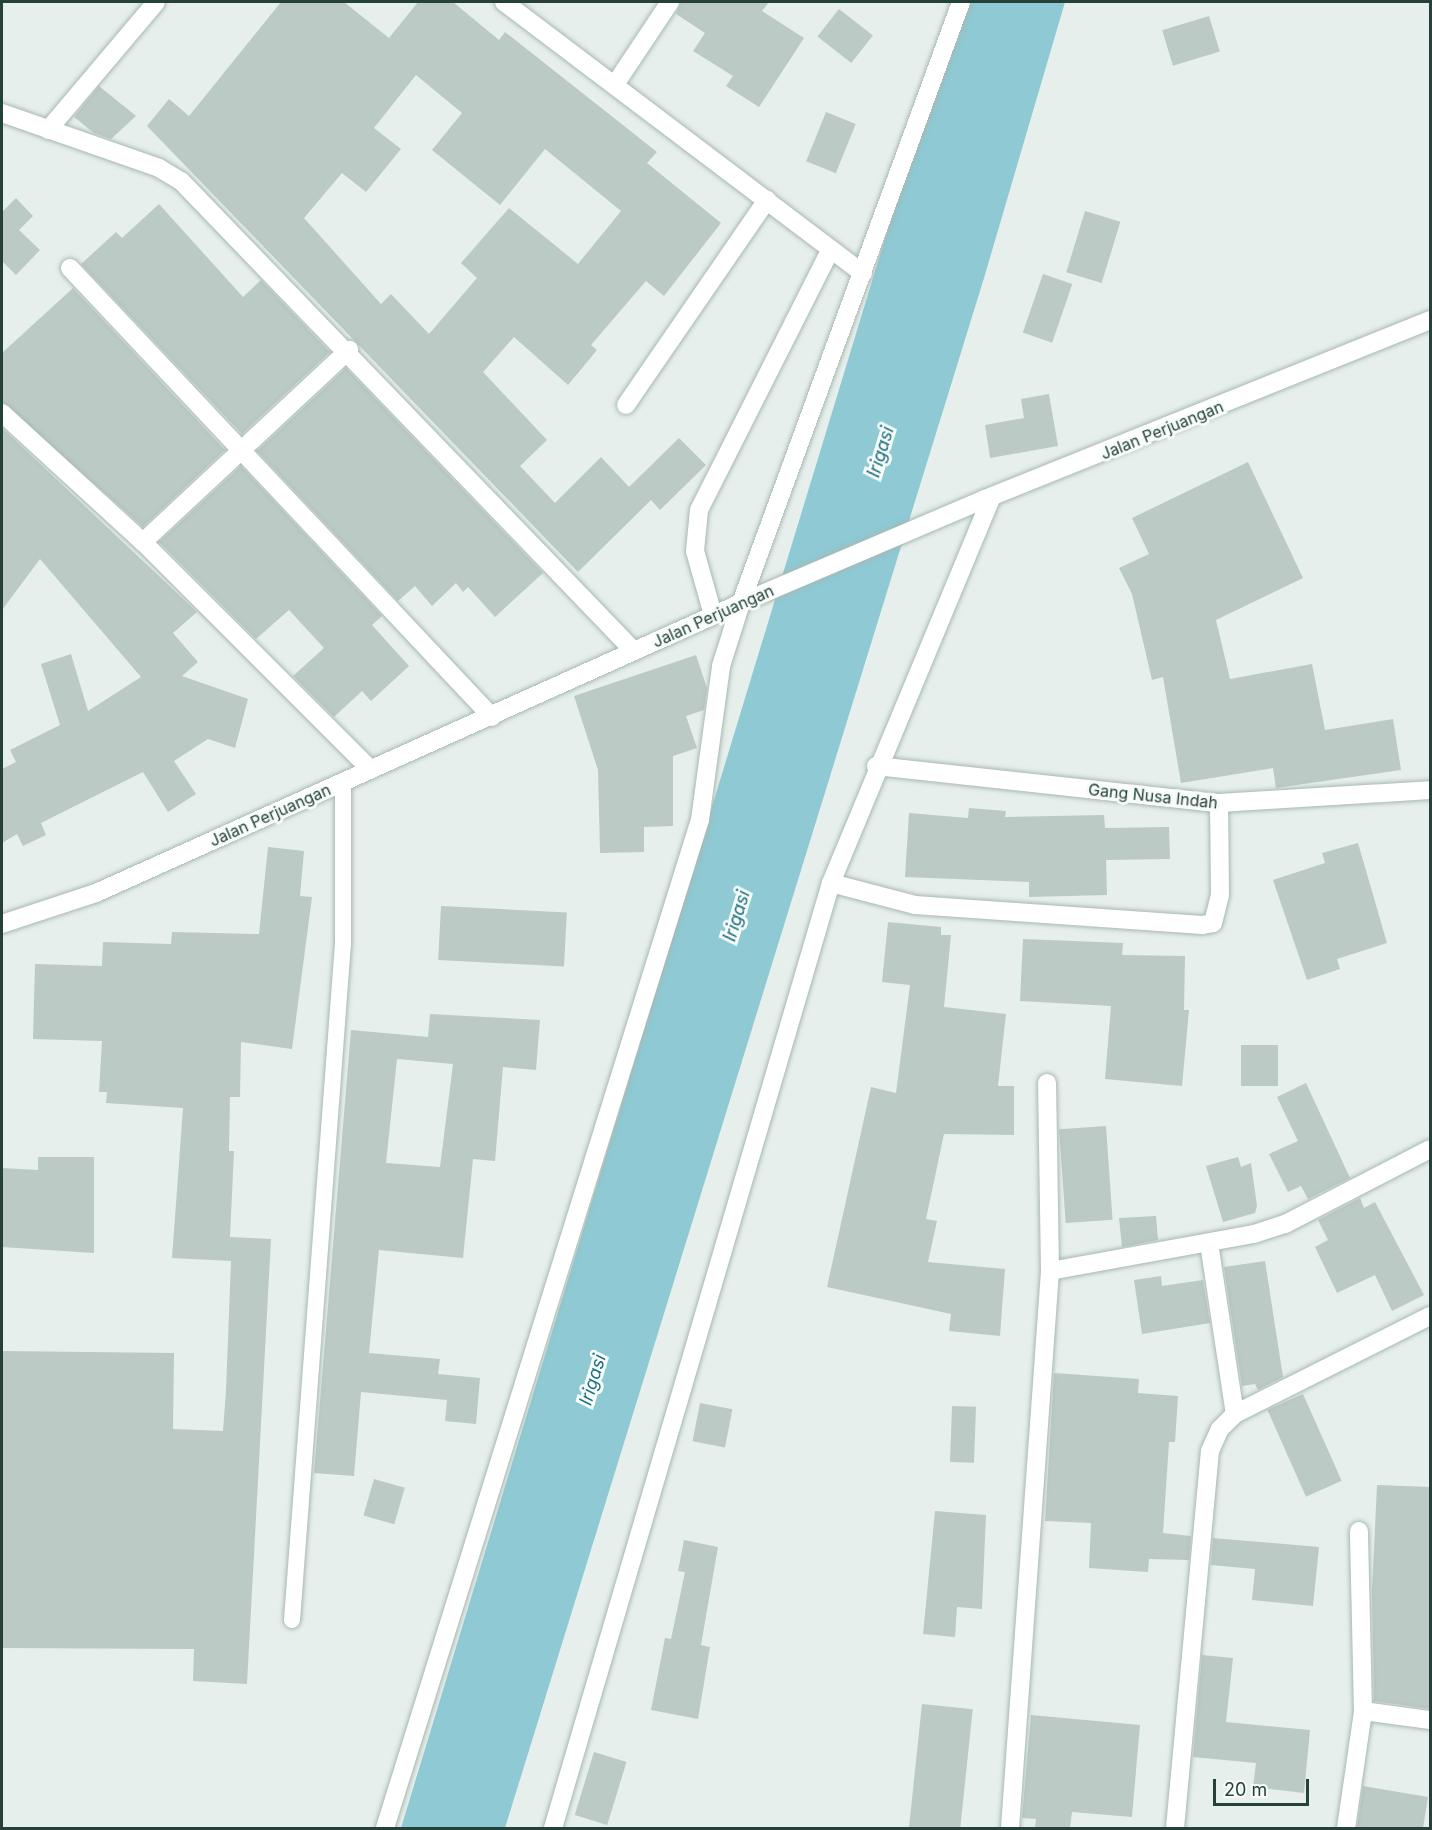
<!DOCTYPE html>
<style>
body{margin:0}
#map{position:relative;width:1432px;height:1830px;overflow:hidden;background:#e6efeb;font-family:Inter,sans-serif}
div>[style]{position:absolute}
.water>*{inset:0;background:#8ec9d4}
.building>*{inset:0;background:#bbcac4;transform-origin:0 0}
.roads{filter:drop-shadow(0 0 2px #a8b8b2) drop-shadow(0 0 2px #a8b8b2)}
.service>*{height:16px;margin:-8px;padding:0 8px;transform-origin:8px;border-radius:8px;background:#fff}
.minor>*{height:18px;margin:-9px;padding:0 9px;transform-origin:9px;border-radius:9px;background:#fff}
.secondary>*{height:18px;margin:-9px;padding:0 9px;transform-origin:9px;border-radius:9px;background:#fff}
span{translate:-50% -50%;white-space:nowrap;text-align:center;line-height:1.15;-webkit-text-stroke:6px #f7fbf9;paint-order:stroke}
.street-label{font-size:16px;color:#24423a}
.water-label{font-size:18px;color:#1c6f80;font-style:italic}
.frame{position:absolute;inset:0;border:3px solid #24423a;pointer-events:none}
.scale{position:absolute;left:1213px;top:1779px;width:96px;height:27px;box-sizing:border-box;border:3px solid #24423a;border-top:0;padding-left:8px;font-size:18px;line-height:21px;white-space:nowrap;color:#24423a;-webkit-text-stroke:4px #f7fbf9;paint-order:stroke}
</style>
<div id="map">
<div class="water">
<i style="clip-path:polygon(957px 2px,1065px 2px,984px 278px,505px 1828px,401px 1828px)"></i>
</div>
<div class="building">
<i style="clip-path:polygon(evenodd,281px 2px,344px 2px,389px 38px,418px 2px,453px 2px,499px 40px,505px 32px,657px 152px,647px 163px,721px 223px,664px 296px,646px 281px,591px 345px,597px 350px,568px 385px,514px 337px,483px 372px,547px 440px,520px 466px,555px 503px,601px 457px,629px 487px,679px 438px,706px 465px,660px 510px,651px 500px,578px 572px,147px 126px,169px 99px,189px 116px,281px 2px,416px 75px,462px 113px,432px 150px,500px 205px,545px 149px,621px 211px,578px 264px,509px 208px,461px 263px,477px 278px,429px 334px,391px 294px,381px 304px,304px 218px,342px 173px,366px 192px,401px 149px,374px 128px,416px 75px)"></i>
<i style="clip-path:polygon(681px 2px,769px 2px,762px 11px,804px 38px,759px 107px,726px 86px,733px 76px,693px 51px,705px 33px,676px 14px)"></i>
<i style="left:839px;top:9px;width:43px;height:35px;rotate:38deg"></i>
<i style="left:1209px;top:16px;width:37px;height:49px;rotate:73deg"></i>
<i style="clip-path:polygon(99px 86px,136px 116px,111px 139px,94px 133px,74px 117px)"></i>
<i style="left:826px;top:112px;width:32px;height:53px;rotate:22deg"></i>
<i style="clip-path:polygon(16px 198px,33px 216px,19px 230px,40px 250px,16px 275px,2px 261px,2px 212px)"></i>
<i style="clip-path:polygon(159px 204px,243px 297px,261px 280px,330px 352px,242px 434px,81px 264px,116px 232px,122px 238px)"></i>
<i style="left:1085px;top:211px;width:37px;height:64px;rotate:17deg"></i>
<i style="left:1043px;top:274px;width:31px;height:62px;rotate:19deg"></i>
<i style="clip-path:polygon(73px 288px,225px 450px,143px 527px,2px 402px,2px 353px)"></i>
<i style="clip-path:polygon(346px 368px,543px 573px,495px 617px,468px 587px,463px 592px,456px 583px,432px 606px,415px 586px,398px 601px,257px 451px)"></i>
<i style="clip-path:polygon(1049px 394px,1058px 446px,990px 458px,985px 425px,1024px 418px,1021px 399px)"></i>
<i style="clip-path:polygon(2px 428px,197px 612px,173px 633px,198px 662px,182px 676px,248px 699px,235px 748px,208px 739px,174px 761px,196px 794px,168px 812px,143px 772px,41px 823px,46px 835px,23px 846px,17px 834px,2px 843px,2px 769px,16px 762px,10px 750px,60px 725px,41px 664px,71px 654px,88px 711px,141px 677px,40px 559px,2px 610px)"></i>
<i style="clip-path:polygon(1248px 462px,1303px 578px,1216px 620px,1230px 679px,1312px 664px,1325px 730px,1393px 719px,1401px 770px,1276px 788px,1273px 768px,1181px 783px,1163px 677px,1152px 680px,1132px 594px,1119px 568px,1149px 554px,1132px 518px)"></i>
<i style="clip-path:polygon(241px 466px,382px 616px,372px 625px,409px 666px,371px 701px,362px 691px,334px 717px,293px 676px,324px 648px,289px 610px,256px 639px,159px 542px)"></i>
<i style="clip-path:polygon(696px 655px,707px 688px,704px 710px,686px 716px,697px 748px,673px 756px,673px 826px,644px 827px,644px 852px,600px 853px,598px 770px,574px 696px)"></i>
<i style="clip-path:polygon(969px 808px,1006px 811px,1005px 817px,1104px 815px,1105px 828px,1169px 827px,1170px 859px,1106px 860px,1107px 895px,1029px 897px,1029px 882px,905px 877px,909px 813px,968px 818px)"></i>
<i style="clip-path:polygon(1358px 843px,1387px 943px,1337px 959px,1340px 969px,1307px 980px,1273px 880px,1325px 863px,1322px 853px)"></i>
<i style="clip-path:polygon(268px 847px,304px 851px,300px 896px,312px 897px,292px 1049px,241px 1042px,240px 1097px,230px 1097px,229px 1151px,234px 1151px,230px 1237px,271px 1239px,247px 1684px,193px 1681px,194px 1649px,2px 1648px,2px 1351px,174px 1353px,173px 1429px,223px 1431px,226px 1391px,231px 1261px,172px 1258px,183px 1108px,106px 1103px,107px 1092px,99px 1092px,102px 1041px,33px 1039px,35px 964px,102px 966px,103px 942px,171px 944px,172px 932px,259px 934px)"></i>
<i style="left:441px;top:906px;width:126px;height:54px;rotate:3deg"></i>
<i style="clip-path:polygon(888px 922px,941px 927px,941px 935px,951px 935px,944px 1007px,1006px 1014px,998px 1086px,1014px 1086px,1014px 1135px,944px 1134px,926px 1219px,937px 1221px,928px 1262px,1005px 1269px,1000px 1336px,949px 1331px,951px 1314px,827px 1287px,871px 1087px,896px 1093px,910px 985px,882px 982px)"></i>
<i style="clip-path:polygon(1023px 939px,1123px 943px,1122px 955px,1185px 956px,1184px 1010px,1189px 1010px,1182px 1086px,1105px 1079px,1111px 1006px,1020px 1001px)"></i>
<i style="clip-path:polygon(evenodd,430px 1014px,540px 1020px,536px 1070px,503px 1067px,495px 1161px,473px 1159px,463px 1258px,379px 1250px,369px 1353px,440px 1359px,438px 1374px,480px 1378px,476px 1424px,445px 1421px,447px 1400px,361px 1392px,354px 1476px,314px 1473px,351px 1030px,428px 1037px,430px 1014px,397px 1059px,453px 1064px,440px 1167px,386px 1163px,397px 1059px)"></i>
<i style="left:1278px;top:1045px;width:41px;height:37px;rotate:90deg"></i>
<i style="clip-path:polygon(1306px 1083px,1350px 1178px,1308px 1199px,1301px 1186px,1288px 1192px,1269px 1154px,1298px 1141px,1277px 1097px)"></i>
<i style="left:1106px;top:1126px;width:94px;height:47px;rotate:86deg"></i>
<i style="clip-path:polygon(38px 1157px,94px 1157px,94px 1253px,2px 1247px,2px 1168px,38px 1170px)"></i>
<i style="clip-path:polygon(1238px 1157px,1241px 1167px,1251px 1163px,1257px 1206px,1255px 1213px,1223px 1222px,1206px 1166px)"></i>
<i style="clip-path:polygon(1360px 1198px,1364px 1208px,1375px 1202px,1424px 1295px,1392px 1311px,1375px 1275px,1337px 1293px,1315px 1247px,1328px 1240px,1318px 1220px)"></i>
<i style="clip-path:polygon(1156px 1216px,1158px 1240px,1122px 1247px,1119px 1218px)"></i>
<i style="clip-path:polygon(1265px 1261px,1283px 1377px,1258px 1390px,1255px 1384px,1242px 1386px,1224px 1267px)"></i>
<i style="clip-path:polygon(1161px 1276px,1162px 1286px,1203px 1280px,1210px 1323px,1142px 1334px,1134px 1280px)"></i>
<i style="clip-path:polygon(1054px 1373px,1139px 1379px,1138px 1393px,1178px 1396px,1175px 1442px,1169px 1442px,1163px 1533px,1191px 1536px,1189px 1560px,1149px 1559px,1148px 1572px,1089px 1568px,1091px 1523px,1045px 1521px)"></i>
<i style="left:1303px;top:1394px;width:95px;height:39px;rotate:66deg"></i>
<i style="left:700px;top:1403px;width:33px;height:39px;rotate:11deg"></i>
<i style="left:952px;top:1406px;width:24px;height:56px;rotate:2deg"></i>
<i style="left:374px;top:1479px;width:32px;height:38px;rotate:16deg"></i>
<i style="clip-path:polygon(1377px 1485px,1431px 1487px,1431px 1709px,1374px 1701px,1372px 1592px)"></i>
<i style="clip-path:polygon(935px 1511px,986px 1515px,982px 1609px,957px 1607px,955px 1637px,923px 1634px)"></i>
<i style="clip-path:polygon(1213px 1538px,1319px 1547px,1313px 1606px,1252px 1600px,1255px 1569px,1211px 1565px)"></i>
<i style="clip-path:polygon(684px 1540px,718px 1547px,701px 1645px,710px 1647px,698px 1719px,651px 1710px,665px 1638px,671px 1639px,685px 1572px,678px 1571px)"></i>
<i style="clip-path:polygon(1202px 1655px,1233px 1658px,1226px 1722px,1310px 1730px,1304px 1793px,1253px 1787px,1256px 1763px,1193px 1757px)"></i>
<i style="left:922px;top:1704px;width:51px;height:124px;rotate:6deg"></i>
<i style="clip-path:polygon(1031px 1715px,1140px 1725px,1132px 1817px,1072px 1812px,1070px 1828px,1035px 1828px,1036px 1819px,1022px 1818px)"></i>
<i style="left:594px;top:1752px;width:34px;height:66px;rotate:17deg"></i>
<i style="clip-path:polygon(1363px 1786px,1428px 1797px,1423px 1828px,1357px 1828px)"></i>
</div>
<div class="roads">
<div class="service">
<i style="left:292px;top:1620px;width:679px;rotate:-85.69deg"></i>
<i style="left:343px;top:943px;width:161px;rotate:-90deg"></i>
</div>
<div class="minor">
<i style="left:504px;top:2px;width:450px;rotate:37.1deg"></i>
<i style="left:616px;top:83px;width:97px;rotate:-56.3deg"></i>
<i style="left:2px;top:113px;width:166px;rotate:19.3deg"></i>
<i style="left:159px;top:168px;width:26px;rotate:31deg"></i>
<i style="left:181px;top:181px;width:653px;rotate:46.06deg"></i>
<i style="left:48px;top:130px;width:167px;rotate:-49.8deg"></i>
<i style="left:70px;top:268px;width:616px;rotate:46.78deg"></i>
<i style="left:626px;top:405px;width:249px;rotate:-55.5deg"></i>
<i style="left:2px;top:413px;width:191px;rotate:42.5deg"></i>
<i style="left:143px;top:542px;width:321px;rotate:45deg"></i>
<i style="left:143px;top:542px;width:282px;rotate:-43deg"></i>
<i style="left:713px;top:615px;width:66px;rotate:-105.7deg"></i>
<i style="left:695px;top:551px;width:41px;rotate:-84.4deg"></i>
<i style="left:699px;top:510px;width:292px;rotate:-63.2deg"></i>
<i style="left:876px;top:766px;width:345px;rotate:6.2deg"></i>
<i style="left:1219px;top:803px;width:211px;rotate:-3.5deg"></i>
<i style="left:831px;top:883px;width:87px;rotate:14.7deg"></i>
<i style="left:915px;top:905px;width:288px;rotate:4deg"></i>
<i style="left:1202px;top:925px;width:11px;rotate:-10deg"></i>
<i style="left:1213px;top:923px;width:29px;rotate:-76deg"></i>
<i style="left:1220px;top:895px;width:92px;rotate:-90.6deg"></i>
<i style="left:1209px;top:1243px;width:173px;rotate:81.4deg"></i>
<i style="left:1050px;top:1271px;width:207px;rotate:-10.3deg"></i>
<i style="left:1254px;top:1234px;width:33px;rotate:-18deg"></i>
<i style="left:1285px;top:1224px;width:163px;rotate:-27.3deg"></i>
<i style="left:1363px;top:1711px;width:68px;rotate:7.7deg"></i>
<i style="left:385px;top:1828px;width:1056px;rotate:-72.65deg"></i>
<i style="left:700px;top:820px;width:155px;rotate:-82.2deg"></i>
<i style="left:721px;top:666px;width:66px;rotate:-72.4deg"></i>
<i style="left:741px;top:603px;width:640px;rotate:-69.89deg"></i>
<i style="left:553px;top:1828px;width:985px;rotate:-73.61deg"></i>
<i style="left:831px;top:883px;width:418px;rotate:-67.4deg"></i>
<i style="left:1010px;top:1828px;width:558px;rotate:-85.89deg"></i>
<i style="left:1050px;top:1271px;width:188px;rotate:-90.9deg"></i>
<i style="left:1175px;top:1828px;width:379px;rotate:-84.7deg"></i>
<i style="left:1210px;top:1451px;width:24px;rotate:-66deg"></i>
<i style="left:1220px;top:1429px;width:21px;rotate:-45deg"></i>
<i style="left:1235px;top:1414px;width:218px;rotate:-26.7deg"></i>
<i style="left:1346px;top:1828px;width:118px;rotate:-81.7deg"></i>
<i style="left:1363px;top:1711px;width:180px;rotate:-91.3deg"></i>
</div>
<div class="secondary">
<i style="left:2px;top:924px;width:99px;rotate:-18.3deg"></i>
<i style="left:96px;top:893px;width:707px;rotate:-24.21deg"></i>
<i style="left:741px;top:603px;width:265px;rotate:-23.1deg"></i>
<i style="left:985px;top:499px;width:480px;rotate:-21.9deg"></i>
</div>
</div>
<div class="street-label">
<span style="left:1162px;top:430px;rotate:-22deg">Jalan Perjuangan</span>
<span style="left:713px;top:616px;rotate:-24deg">Jalan Perjuangan</span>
<span style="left:1153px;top:796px;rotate:6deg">Gang Nusa Indah</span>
<span style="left:270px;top:815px;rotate:-24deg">Jalan Perjuangan</span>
</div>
<div class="water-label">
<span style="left:881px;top:452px;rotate:-73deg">Irigasi</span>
<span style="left:737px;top:916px;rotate:-73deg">Irigasi</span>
<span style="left:593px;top:1380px;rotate:-73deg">Irigasi</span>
</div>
<div class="frame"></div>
<div class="scale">20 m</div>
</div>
